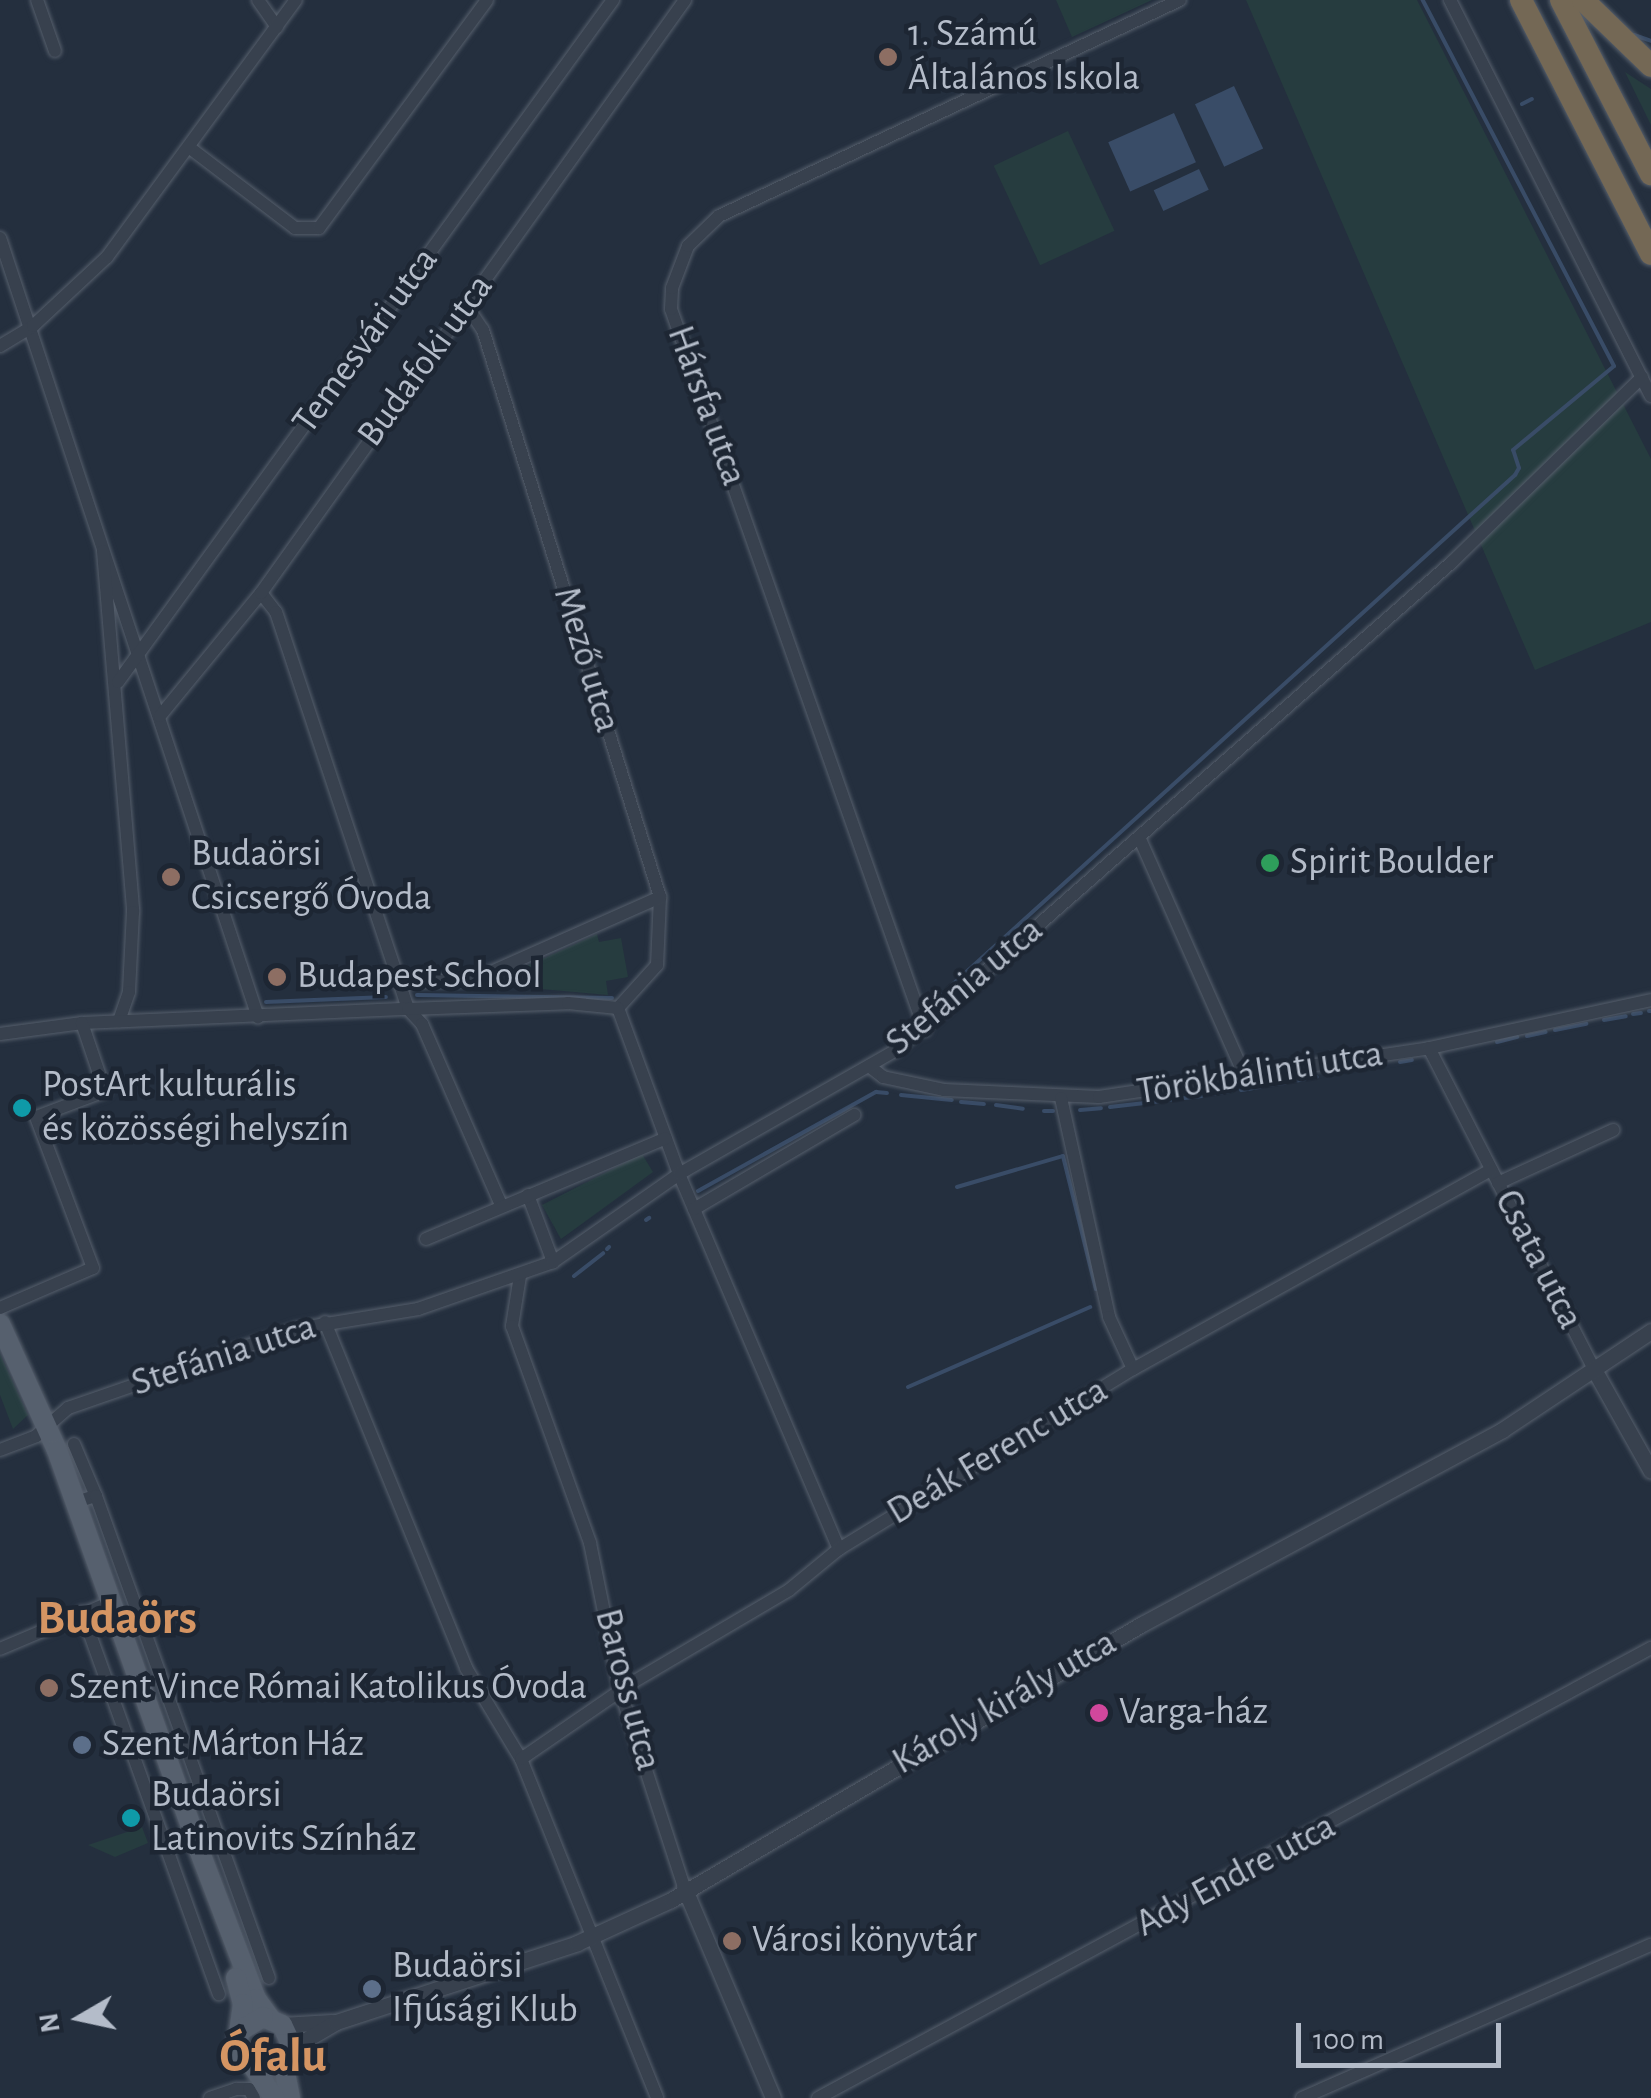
<!DOCTYPE html>
<meta charset="utf-8">
<style>
body{margin:0}
#map{position:relative;width:1651px;height:2098px;overflow:hidden;background:#242f3e;font-family:"Alegreya Sans",sans-serif}
div>[style]{position:absolute}
.green>*{inset:0;background:#263c3f;transform-origin:0 0}
.water>*{inset:0;background:#394c67;transform-origin:0 0}
.stream>*{height:4px;margin:-2px;padding:0 2px;transform-origin:2px;border-radius:2px;background:#394c67}
.roads{filter:drop-shadow(0 0 2px #565f6c) drop-shadow(0 0 2px #565f6c)}
.minor>*{height:12px;margin:-6px;padding:0 6px;transform-origin:6px;border-radius:6px;background:#38414e}
.tertiary>*{height:15px;margin:-7.5px;padding:0 7.5px;transform-origin:7.5px;border-radius:7.5px;background:#38414e}
.primary>*{height:20px;margin:-10px;padding:0 10px;transform-origin:10px;border-radius:10px;background:#56606e}
.motorway>*{height:22px;margin:-11px;padding:0 11px;transform-origin:11px;border-radius:11px;background:#746855}
.dots>*{width:28px;height:28px;translate:-50% -50%;box-sizing:border-box;border:5px solid #1d2633;border-radius:50%}
span{translate:-50% -50%;white-space:nowrap;text-align:center;line-height:1.15;-webkit-text-stroke:9px #1d2633;paint-order:stroke}
.poi-label{font-size:38px;color:#b4bcc9}
.left{translate:0 -50%;text-align:left}
.street-label{font-size:38px;color:#b4bcc9}
.district-label{font-size:48px;color:#d59563;font-weight:700}
.north{position:absolute;left:30px;top:1968px;width:100px;height:100px;-webkit-text-stroke:8px #1d2633;paint-order:stroke;rotate:261deg;font-size:28px;font-weight:700;line-height:40px;text-align:center;color:#b4bcc9}
.north::after{content:'';display:block;margin:auto;width:35px;height:45px;background:#b4bcc9;clip-path:polygon(50% 0,100% 100%,50% 72%,0 100%)}
.scale{position:absolute;left:1296px;top:2023px;width:205px;height:45px;box-sizing:border-box;border:5px solid #b4bcc9;border-top:0;padding-left:12px;font-size:30px;line-height:35px;white-space:nowrap;color:#b4bcc9;-webkit-text-stroke:8px #1d2633;paint-order:stroke}
</style>
<div id="map">
<div class="green">
<i style="clip-path:polygon(1056px 0,1152px 0,1072px 37px)"></i>
<i style="clip-path:polygon(1246px 0,1417px 0,1651px 459px,1651px 622px,1535px 670px)"></i>
<i style="clip-path:polygon(1625px 72px,1651px 89px,1651px 125px)"></i>
<i style="left:1068px;top:131px;width:110px;height:82px;rotate:65deg"></i>
<i style="clip-path:polygon(597px 934px,599px 942px,621px 938px,628px 977px,606px 981px,608px 995px,530px 988px,527px 966px)"></i>
<i style="clip-path:polygon(642px 1154px,653px 1172px,561px 1239px,542px 1205px)"></i>
<i style="clip-path:polygon(0 1354px,28px 1415px,13px 1429px,0 1395px)"></i>
<i style="clip-path:polygon(142px 1827px,148px 1843px,115px 1857px,88px 1845px)"></i>
</div>
<div class="water">
<i style="left:1234px;top:86px;width:69px;height:43px;rotate:65deg"></i>
<i style="left:1174px;top:113px;width:54px;height:72px;rotate:66deg"></i>
<i style="left:1199px;top:169px;width:23px;height:50px;rotate:65deg"></i>
</div>
<div class="stream">
<i style="left:1634px;top:35px;width:18px;rotate:19deg"></i>
<i style="left:1522px;top:104px;width:11px;rotate:-27deg"></i>
<i style="left:417px;top:995px;width:195px;rotate:0.9deg"></i>
<i style="left:266px;top:1002px;width:120px;rotate:-2.4deg"></i>
<i style="left:932px;top:1003px;width:787px;rotate:-42.17deg"></i>
<i style="left:1515px;top:475px;width:8px;rotate:-60deg"></i>
<i style="left:1519px;top:468px;width:19px;rotate:-108deg"></i>
<i style="left:1513px;top:450px;width:131px;rotate:-39.7deg"></i>
<i style="left:1614px;top:366px;width:413px;rotate:-117.6deg"></i>
<i style="left:1649px;top:1011px;width:2px"></i>
<i style="left:1633px;top:1014px;width:8px;rotate:-7deg"></i>
<i style="left:1604px;top:1020px;width:22px;rotate:-10deg"></i>
<i style="left:1555px;top:1030px;width:32px;rotate:-11deg"></i>
<i style="left:1527px;top:1036px;width:19px;rotate:-12deg"></i>
<i style="left:1497px;top:1042px;width:21px;rotate:-14deg"></i>
<i style="left:1400px;top:1062px;width:12px;rotate:-9deg"></i>
<i style="left:1365px;top:1068px;width:16px;rotate:-11deg"></i>
<i style="left:1294px;top:1081px;width:23px;rotate:-10deg"></i>
<i style="left:1269px;top:1085px;width:16px;rotate:-7deg"></i>
<i style="left:1241px;top:1090px;width:19px;rotate:-9deg"></i>
<i style="left:1212px;top:1094px;width:20px;rotate:-9deg"></i>
<i style="left:901px;top:1095px;width:51px;rotate:5.6deg"></i>
<i style="left:1184px;top:1098px;width:18px;rotate:-6deg"></i>
<i style="left:961px;top:1102px;width:23px;rotate:5deg"></i>
<i style="left:996px;top:1105px;width:27px;rotate:8deg"></i>
<i style="left:1110px;top:1107px;width:61px;rotate:-6.5deg"></i>
<i style="left:1080px;top:1110px;width:21px;rotate:-5deg"></i>
<i style="left:1044px;top:1111px;width:9px"></i>
<i style="left:957px;top:1187px;width:110px;rotate:-16.3deg"></i>
<i style="left:1063px;top:1156px;width:137px;rotate:76.1deg"></i>
<i style="left:698px;top:1191px;width:204px;rotate:-29.1deg"></i>
<i style="left:876px;top:1092px;width:11px;rotate:5deg"></i>
<i style="left:646px;top:1220px;width:4px;rotate:-34deg"></i>
<i style="left:607px;top:1249px;width:3px;rotate:-45deg"></i>
<i style="left:574px;top:1276px;width:37px;rotate:-38deg"></i>
<i style="left:908px;top:1387px;width:199px;rotate:-23.7deg"></i>
</div>
<div class="roads">
<div class="minor">
<i style="left:37px;top:0;width:54px;rotate:70.6deg"></i>
<i style="left:258px;top:0;width:33px;rotate:55deg"></i>
<i style="left:1450px;top:0;width:444px;rotate:63.1deg"></i>
<i style="left:190px;top:148px;width:132px;rotate:37.3deg"></i>
<i style="left:295px;top:228px;width:24px"></i>
<i style="left:319px;top:228px;width:283px;rotate:-53.6deg"></i>
<i style="left:0;top:238px;width:821px;rotate:71.68deg"></i>
<i style="left:466px;top:305px;width:30px;rotate:56deg"></i>
<i style="left:483px;top:330px;width:594px;rotate:72.66deg"></i>
<i style="left:660px;top:897px;width:68px;rotate:92.5deg"></i>
<i style="left:657px;top:965px;width:58px;rotate:132.2deg"></i>
<i style="left:0;top:346px;width:39px;rotate:-31deg"></i>
<i style="left:33px;top:326px;width:101px;rotate:-43deg"></i>
<i style="left:107px;top:257px;width:319px;rotate:-53.7deg"></i>
<i style="left:103px;top:551px;width:362px;rotate:85.2deg"></i>
<i style="left:133px;top:912px;width:80px;rotate:92.9deg"></i>
<i style="left:129px;top:992px;width:31px;rotate:109deg"></i>
<i style="left:261px;top:593px;width:24px;rotate:52deg"></i>
<i style="left:276px;top:612px;width:418px;rotate:71.6deg"></i>
<i style="left:408px;top:1009px;width:21px;rotate:47deg"></i>
<i style="left:422px;top:1024px;width:197px;rotate:66.4deg"></i>
<i style="left:118px;top:682px;width:843px;rotate:-54.03deg"></i>
<i style="left:160px;top:716px;width:159px;rotate:-50.6deg"></i>
<i style="left:261px;top:593px;width:729px;rotate:-54.43deg"></i>
<i style="left:1139px;top:837px;width:265px;rotate:66.1deg"></i>
<i style="left:401px;top:982px;width:72px;rotate:-1.6deg"></i>
<i style="left:473px;top:980px;width:205px;rotate:-23.9deg"></i>
<i style="left:618px;top:1008px;width:177px;rotate:69.8deg"></i>
<i style="left:679px;top:1174px;width:408px;rotate:66.9deg"></i>
<i style="left:925px;top:1030px;width:764px;rotate:-109.41deg"></i>
<i style="left:671px;top:309px;width:21px;rotate:-87deg"></i>
<i style="left:672px;top:288px;width:45px;rotate:-69.1deg"></i>
<i style="left:688px;top:246px;width:43px;rotate:-44.1deg"></i>
<i style="left:719px;top:216px;width:509px;rotate:-25.11deg"></i>
<i style="left:0;top:1034px;width:83px;rotate:-7.6deg"></i>
<i style="left:82px;top:1023px;width:326px;rotate:-2.5deg"></i>
<i style="left:408px;top:1009px;width:160px;rotate:-2.1deg"></i>
<i style="left:568px;top:1003px;width:50px;rotate:5.7deg"></i>
<i style="left:1429px;top:1048px;width:365px;rotate:62.8deg"></i>
<i style="left:869px;top:1066px;width:18px;rotate:38deg"></i>
<i style="left:883px;top:1077px;width:62px;rotate:12deg"></i>
<i style="left:944px;top:1090px;width:155px;rotate:2.6deg"></i>
<i style="left:1099px;top:1097px;width:334px;rotate:-8.4deg"></i>
<i style="left:1429px;top:1048px;width:227px;rotate:-12.2deg"></i>
<i style="left:1061px;top:1098px;width:224px;rotate:77.6deg"></i>
<i style="left:1109px;top:1317px;width:57px;rotate:65.2deg"></i>
<i style="left:1498px;top:1183px;width:127px;rotate:-24.7deg"></i>
<i style="left:528px;top:1195px;width:72px;rotate:69.5deg"></i>
<i style="left:694px;top:1209px;width:186px;rotate:-30.4deg"></i>
<i style="left:426px;top:1239px;width:260px;rotate:-22.8deg"></i>
<i style="left:520px;top:1276px;width:51px;rotate:99.1deg"></i>
<i style="left:512px;top:1326px;width:231px;rotate:70.2deg"></i>
<i style="left:590px;top:1543px;width:150px;rotate:78.5deg"></i>
<i style="left:620px;top:1690px;width:207px;rotate:72deg"></i>
<i style="left:0;top:1308px;width:101px;rotate:-23.3deg"></i>
<i style="left:93px;top:1268px;width:161px;rotate:-110.7deg"></i>
<i style="left:36px;top:1117px;width:74px;rotate:-20.6deg"></i>
<i style="left:105px;top:1091px;width:72px;rotate:-108.7deg"></i>
<i style="left:325px;top:1322px;width:374px;rotate:67.8deg"></i>
<i style="left:466px;top:1668px;width:106px;rotate:58.9deg"></i>
<i style="left:521px;top:1759px;width:365px;rotate:68.1deg"></i>
<i style="left:74px;top:1444px;width:56px;rotate:67.1deg"></i>
<i style="left:0;top:1450px;width:39px;rotate:-21deg"></i>
<i style="left:36px;top:1436px;width:43px;rotate:-41.2deg"></i>
<i style="left:68px;top:1408px;width:241px;rotate:-19.1deg"></i>
<i style="left:296px;top:1329px;width:124px;rotate:-9.3deg"></i>
<i style="left:418px;top:1309px;width:143px;rotate:-19.2deg"></i>
<i style="left:553px;top:1262px;width:154px;rotate:-34.9deg"></i>
<i style="left:679px;top:1174px;width:250px;rotate:-29.7deg"></i>
<i style="left:896px;top:1050px;width:740px;rotate:-41.27deg"></i>
<i style="left:1452px;top:562px;width:265px;rotate:-44.2deg"></i>
<i style="left:76px;top:1502px;width:21px;rotate:-17deg"></i>
<i style="left:96px;top:1496px;width:512px;rotate:70.26deg"></i>
<i style="left:82px;top:1612px;width:406px;rotate:70.3deg"></i>
<i style="left:0;top:1649px;width:121px;rotate:-22.9deg"></i>
<i style="left:521px;top:1759px;width:136px;rotate:-34.5deg"></i>
<i style="left:633px;top:1682px;width:181px;rotate:-30.5deg"></i>
<i style="left:789px;top:1590px;width:65px;rotate:-39.4deg"></i>
<i style="left:839px;top:1549px;width:345px;rotate:-31.5deg"></i>
<i style="left:1133px;top:1369px;width:410px;rotate:-29.1deg"></i>
<i style="left:210px;top:2098px;width:28px;rotate:-19deg"></i>
<i style="left:236px;top:2089px;width:13px"></i>
<i style="left:249px;top:2089px;width:10px;rotate:61deg"></i>
<i style="left:818px;top:2098px;width:947px;rotate:-28.38deg"></i>
<i style="left:1302px;top:2098px;width:381px;rotate:-23.7deg"></i>
</div>
<div class="tertiary">
<i style="left:1596px;top:1373px;width:112px;rotate:60.7deg"></i>
<i style="left:684px;top:1887px;width:229px;rotate:67.1deg"></i>
<i style="left:282px;top:2025px;width:50px;rotate:-3.4deg"></i>
<i style="left:290px;top:2049px;width:53px;rotate:-30.4deg"></i>
<i style="left:336px;top:2022px;width:254px;rotate:-18.1deg"></i>
<i style="left:577px;top:1943px;width:103px;rotate:-24.6deg"></i>
<i style="left:671px;top:1900px;width:546px;rotate:-30.37deg"></i>
<i style="left:1142px;top:1624px;width:409px;rotate:-28.3deg"></i>
<i style="left:1502px;top:1430px;width:179px;rotate:-33.6deg"></i>
</div>
<div class="primary">
<i style="left:0;top:1324px;width:138px;rotate:65.7deg"></i>
<i style="left:57px;top:1450px;width:421px;rotate:70.4deg"></i>
<i style="left:198px;top:1847px;width:163px;rotate:69.1deg"></i>
<i style="left:256px;top:1999px;width:24px;rotate:54deg"></i>
<i style="left:236px;top:1978px;width:27px;rotate:75deg"></i>
<i style="left:243px;top:2004px;width:37px;rotate:98deg"></i>
<i style="left:238px;top:2041px;width:16px;rotate:79deg"></i>
<i style="left:241px;top:2057px;width:26px;rotate:29deg"></i>
<i style="left:264px;top:2070px;width:27px;rotate:-31deg"></i>
<i style="left:287px;top:2056px;width:14px;rotate:-78deg"></i>
<i style="left:290px;top:2042px;width:19px;rotate:-115deg"></i>
<i style="left:282px;top:2025px;width:21px;rotate:-157deg"></i>
<i style="left:263px;top:2017px;width:26px;rotate:149deg"></i>
<i style="left:283px;top:2062px;width:37px;rotate:79deg"></i>
<i style="left:254px;top:2068px;width:36px;rotate:56deg"></i>
</div>
<div class="motorway">
<i style="left:1521px;top:0;width:285px;rotate:62.9deg"></i>
<i style="left:1561px;top:0;width:196px;rotate:62.7deg"></i>
<i style="left:1583px;top:0;width:95px;rotate:44.1deg"></i>
</div>
</div>
<div class="dots">
<i style="left:888px;top:57px;background:#8d6e63"></i>
<i style="left:1270px;top:863px;background:#2e9e5b"></i>
<i style="left:171px;top:877px;background:#8d6e63"></i>
<i style="left:277px;top:977px;background:#8d6e63"></i>
<i style="left:22px;top:1108px;background:#0f9aa8"></i>
<i style="left:49px;top:1688px;background:#8d6e63"></i>
<i style="left:1099px;top:1713px;background:#d1479c"></i>
<i style="left:82px;top:1745px;background:#5c6f8a"></i>
<i style="left:131px;top:1818px;background:#0f9aa8"></i>
<i style="left:732px;top:1941px;background:#8d6e63"></i>
<i style="left:372px;top:1989px;background:#5c6f8a"></i>
</div>
<div class="poi-label">
<span class="left" style="left:908px;top:57px">1. Számú<br>Általános Iskola</span>
<span class="left" style="left:191px;top:877px">Budaörsi<br>Csicsergő Óvoda</span>
<span class="left" style="left:1290px;top:863px">Spirit Boulder</span>
<span class="left" style="left:297px;top:977px">Budapest School</span>
<span class="left" style="left:42px;top:1108px">PostArt kulturális<br>és közösségi helyszín</span>
<span class="left" style="left:69px;top:1688px">Szent Vince Római Katolikus Óvoda</span>
<span class="left" style="left:1119px;top:1713px">Varga-ház</span>
<span class="left" style="left:102px;top:1745px">Szent Márton Ház</span>
<span class="left" style="left:151px;top:1818px">Budaörsi<br>Latinovits Színház</span>
<span class="left" style="left:752px;top:1941px">Városi könyvtár</span>
<span class="left" style="left:392px;top:1989px">Budaörsi<br>Ifjúsági Klub</span>
</div>
<div class="street-label">
<span style="left:366px;top:341px;rotate:-54deg">Temesvári utca</span>
<span style="left:426px;top:361px;rotate:-54deg">Budafoki utca</span>
<span style="left:706px;top:406px;rotate:70deg">Hársfa utca</span>
<span style="left:586px;top:660px;rotate:73deg">Mező utca</span>
<span style="left:965px;top:987px;rotate:-40deg">Stefánia utca</span>
<span style="left:1260px;top:1074px;rotate:-9deg">Törökbálinti utca</span>
<span style="left:1538px;top:1260px;rotate:63deg">Csata utca</span>
<span style="left:224px;top:1356px;rotate:-18deg">Stefánia utca</span>
<span style="left:998px;top:1452px;rotate:-31deg">Deák Ferenc utca</span>
<span style="left:627px;top:1690px;rotate:75deg">Baross utca</span>
<span style="left:1005px;top:1703px;rotate:-30deg">Károly király utca</span>
<span style="left:1236px;top:1876px;rotate:-28deg">Ady Endre utca</span>
</div>
<div class="district-label">
<span style="left:117px;top:1620px">Budaörs</span>
<span style="left:273px;top:2058px">Ófalu</span>
</div>
<div class="north">N</div>
<div class="scale">100 m</div>
</div>
